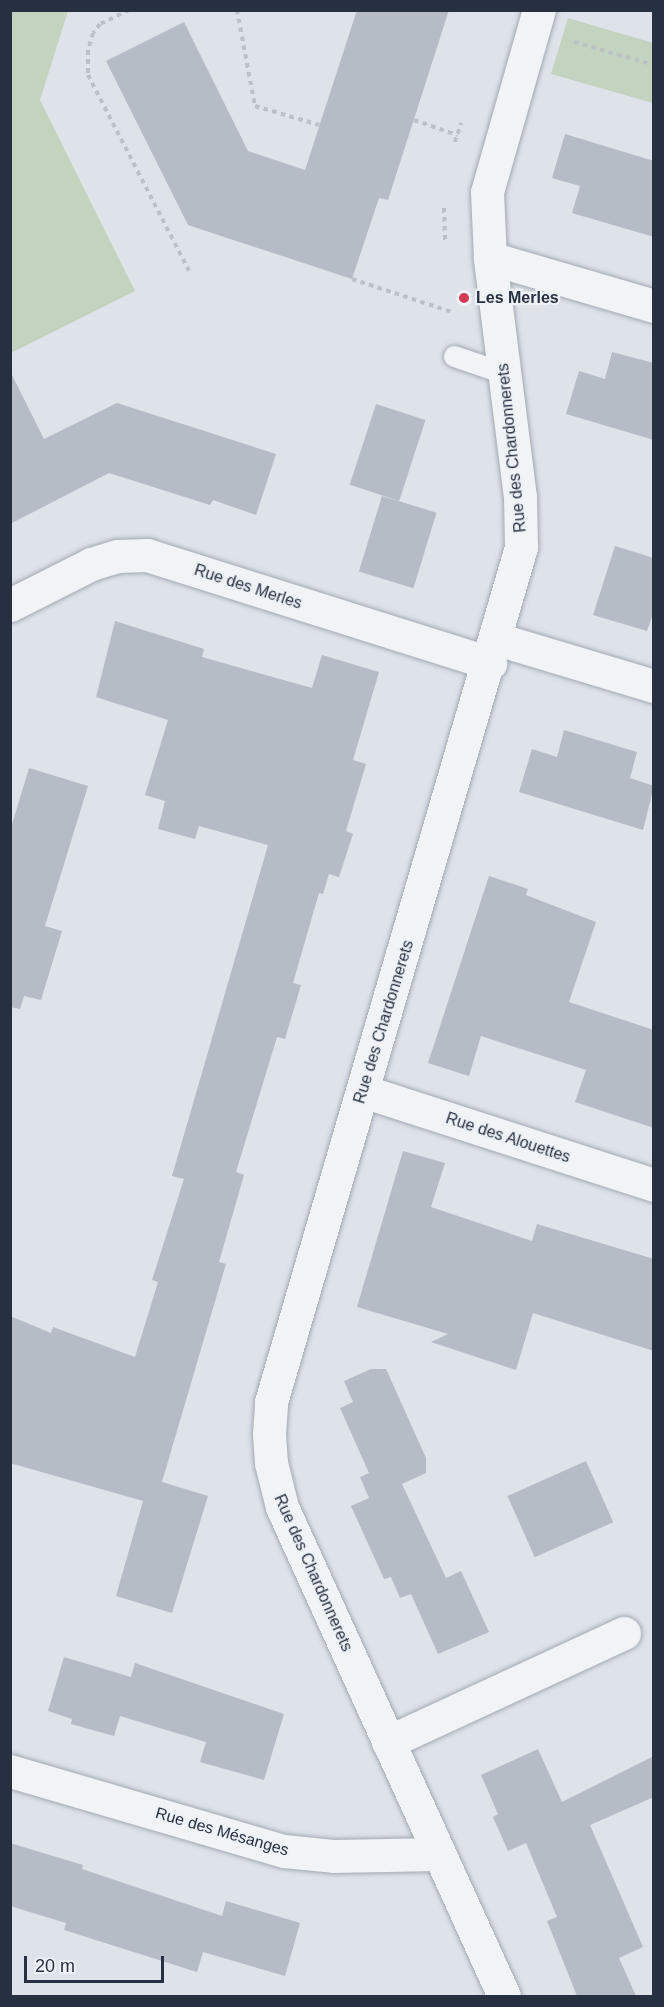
<!DOCTYPE html>
<meta charset="utf-8">
<style>
body{margin:0}
#map{position:relative;width:664px;height:2007px;overflow:hidden;background:#dee2e9;font-family:Arial,sans-serif}
div>[style]{position:absolute}
.green>*{inset:0;background:#c4d3bf}
.building>*{inset:0;background:#b5bcc6;transform-origin:0 0}
.path>*{height:4px;margin-top:-2px;transform-origin:0;background:repeating-linear-gradient(90deg,#bcc0c7 0 4.5px,transparent 0 9px)}
.roads{filter:drop-shadow(0 0 2px #a3a9b3) drop-shadow(0 0 2px #a3a9b3)}
.lane>*{height:21px;margin:-10.5px;padding:0 10.5px;transform-origin:10.5px;border-radius:10.5px;background:#f1f3f7}
.street>*{height:33px;margin:-16.5px;padding:0 16.5px;transform-origin:16.5px;border-radius:16.5px;background:#f1f3f7}
.dots>*{width:16px;height:16px;translate:-50% -50%;box-sizing:border-box;border:3px solid #eef1f6;border-radius:50%}
span{translate:-50% -50%;white-space:nowrap;text-align:center;line-height:1.15;-webkit-text-stroke:4.5px #eef1f6;paint-order:stroke}
.poi-label{font-size:16px;color:#273040;font-weight:700}
.left{translate:0 -50%;text-align:left}
.street-label{font-size:16px;color:#273040}
.frame{position:absolute;inset:0;border:12px solid #273040;pointer-events:none}
.scale{position:absolute;left:24px;top:1956px;width:140px;height:27px;box-sizing:border-box;border:3px solid #273040;border-top:0;padding-left:8px;font-size:18px;line-height:21px;white-space:nowrap;color:#273040;-webkit-text-stroke:4px #eef1f6;paint-order:stroke}
</style>
<div id="map">
<div class="green">
<i style="clip-path:polygon(11px 10px,68px 11px,40px 100px,135px 291px,11px 353px)"></i>
<i style="clip-path:polygon(568px 18px,653px 43px,653px 103px,551px 74px)"></i>
</div>
<div class="building">
<i style="clip-path:polygon(357px 10px,449px 10px,388px 200px,379px 198px,352px 279px,188px 225px,106px 61px,184px 22px,248px 151px,305px 170px)"></i>
<i style="clip-path:polygon(565px 134px,654px 161px,654px 237px,572px 213px,580px 186px,552px 178px)"></i>
<i style="clip-path:polygon(612px 352px,654px 363px,654px 440px,566px 414px,579px 371px,605px 379px)"></i>
<i style="clip-path:polygon(10px 371px,44px 439px,117px 403px,276px 454px,256px 515px,213px 500px,210px 505px,109px 473px,10px 524px)"></i>
<i style="left:376px;top:404px;width:52px;height:85px;rotate:18deg"></i>
<i style="left:382px;top:496px;width:57px;height:79px;rotate:17deg"></i>
<i style="clip-path:polygon(615px 546px,654px 558px,654px 611px,647px 631px,593px 615px)"></i>
<i style="clip-path:polygon(115px 621px,204px 649px,202px 657px,312px 688px,322px 655px,379px 672px,353px 760px,366px 764px,346px 831px,353px 834px,339px 877px,329px 874px,323px 894px,319px 893px,293px 983px,301px 985px,285px 1039px,277px 1037px,236px 1172px,244px 1175px,219px 1262px,226px 1264px,162px 1482px,208px 1496px,172px 1613px,116px 1596px,143px 1501px,10px 1463px,10px 1316px,51px 1333px,53px 1327px,135px 1357px,158px 1282px,152px 1280px,184px 1179px,172px 1176px,268px 845px,199px 826px,195px 839px,158px 829px,165px 801px,145px 795px,168px 720px,96px 697px)"></i>
<i style="clip-path:polygon(564px 730px,637px 752px,630px 778px,654px 786px,643px 830px,519px 792px,532px 749px,557px 757px)"></i>
<i style="clip-path:polygon(29px 768px,88px 786px,45px 926px,62px 931px,41px 1000px,24px 996px,20px 1009px,10px 1007px,10px 831px)"></i>
<i style="clip-path:polygon(489px 876px,528px 889px,526px 895px,596px 922px,569px 1002px,654px 1030px,654px 1128px,575px 1102px,586px 1070px,481px 1036px,469px 1076px,428px 1063px)"></i>
<i style="clip-path:polygon(403px 1151px,445px 1163px,431px 1207px,532px 1241px,537px 1224px,654px 1259px,654px 1351px,533px 1313px,516px 1370px,431px 1342px,448px 1334px,357px 1307px)"></i>
<i style="clip-path:polygon(371px 1369px,386px 1369px,426px 1458px,426px 1473px,402px 1484px,446px 1578px,461px 1571px,489px 1632px,438px 1654px,411px 1594px,400px 1598px,391px 1577px,384px 1579px,351px 1506px,369px 1498px,360px 1477px,369px 1473px,340px 1408px,353px 1402px,344px 1381px)"></i>
<i style="left:586px;top:1461px;width:67px;height:86px;rotate:66deg"></i>
<i style="clip-path:polygon(64px 1657px,131px 1677px,135px 1663px,284px 1714px,264px 1780px,200px 1762px,206px 1742px,120px 1716px,114px 1736px,71px 1724px,72px 1719px,48px 1711px)"></i>
<i style="clip-path:polygon(538px 1749px,562px 1802px,654px 1756px,654px 1797px,590px 1825px,643px 1947px,619px 1958px,636px 1996px,577px 1996px,547px 1921px,557px 1917px,526px 1843px,508px 1851px,493px 1817px,498px 1814px,481px 1775px)"></i>
<i style="clip-path:polygon(10px 1843px,83px 1865px,82px 1869px,222px 1916px,226px 1901px,300px 1923px,285px 1976px,203px 1952px,197px 1972px,64px 1930px,66px 1923px,10px 1906px)"></i>
</div>
<div class="path">
<i style="left:129px;top:10px;width:32px;rotate:154deg"></i>
<i style="left:100px;top:24px;width:11px;rotate:128deg"></i>
<i style="left:93px;top:33px;width:18px;rotate:106deg"></i>
<i style="left:88px;top:50px;width:25px;rotate:90deg"></i>
<i style="left:88px;top:75px;width:220px;rotate:62.7deg"></i>
<i style="left:237px;top:10px;width:98px;rotate:79.4deg"></i>
<i style="left:255px;top:106px;width:67px;rotate:16.5deg"></i>
<i style="left:574px;top:42px;width:83px;rotate:16deg"></i>
<i style="left:414px;top:120px;width:46px;rotate:19.2deg"></i>
<i style="left:455px;top:142px;width:20px;rotate:-72deg"></i>
<i style="left:444px;top:208px;width:35px;rotate:88deg"></i>
<i style="left:352px;top:279px;width:108px;rotate:18.3deg"></i>
</div>
<div class="roads">
<div class="lane">
<i style="left:454px;top:356px;width:53px;rotate:18.8deg"></i>
</div>
<div class="street">
<i style="left:490px;top:258px;width:171px;rotate:16.3deg"></i>
<i style="left:10px;top:605px;width:91px;rotate:-26.8deg"></i>
<i style="left:91px;top:564px;width:27px;rotate:-17deg"></i>
<i style="left:117px;top:556px;width:30px;rotate:-2deg"></i>
<i style="left:147px;top:555px;width:360px;rotate:17.5deg"></i>
<i style="left:497px;top:639px;width:164px;rotate:16.7deg"></i>
<i style="left:363px;top:1091px;width:306px;rotate:17.9deg"></i>
<i style="left:388px;top:1742px;width:260px;rotate:-24.8deg"></i>
<i style="left:10px;top:1771px;width:285px;rotate:16.3deg"></i>
<i style="left:284px;top:1851px;width:49px;rotate:5.8deg"></i>
<i style="left:333px;top:1856px;width:106px;rotate:-1.1deg"></i>
<i style="left:504px;top:1996px;width:537px;rotate:-114.42deg"></i>
<i style="left:282px;top:1507px;width:45px;rotate:-104deg"></i>
<i style="left:271px;top:1463px;width:29px;rotate:-94deg"></i>
<i style="left:269px;top:1434px;width:32px;rotate:-86deg"></i>
<i style="left:271px;top:1402px;width:891px;rotate:-73.7deg"></i>
<i style="left:521px;top:547px;width:50px;rotate:-91.1deg"></i>
<i style="left:520px;top:497px;width:241px;rotate:-97.2deg"></i>
<i style="left:490px;top:258px;width:66px;rotate:-92.6deg"></i>
<i style="left:487px;top:192px;width:189px;rotate:-74.1deg"></i>
</div>
</div>
<div class="dots">
<i style="left:464px;top:298px;background:#d33e55"></i>
</div>
<div class="poi-label">
<span class="left" style="left:476px;top:298px">Les Merles</span>
</div>
<div class="street-label">
<span style="left:512px;top:448px;rotate:-96deg">Rue des Chardonnerets</span>
<span style="left:248px;top:587px;rotate:18deg">Rue des Merles</span>
<span style="left:384px;top:1022px;rotate:-73deg">Rue des Chardonnerets</span>
<span style="left:508px;top:1138px;rotate:18deg">Rue des Alouettes</span>
<span style="left:313px;top:1573px;rotate:66deg">Rue des Chardonnerets</span>
<span style="left:222px;top:1832px;rotate:16deg">Rue des Mésanges</span>
</div>
<div class="frame"></div>
<div class="scale">20 m</div>
</div>
